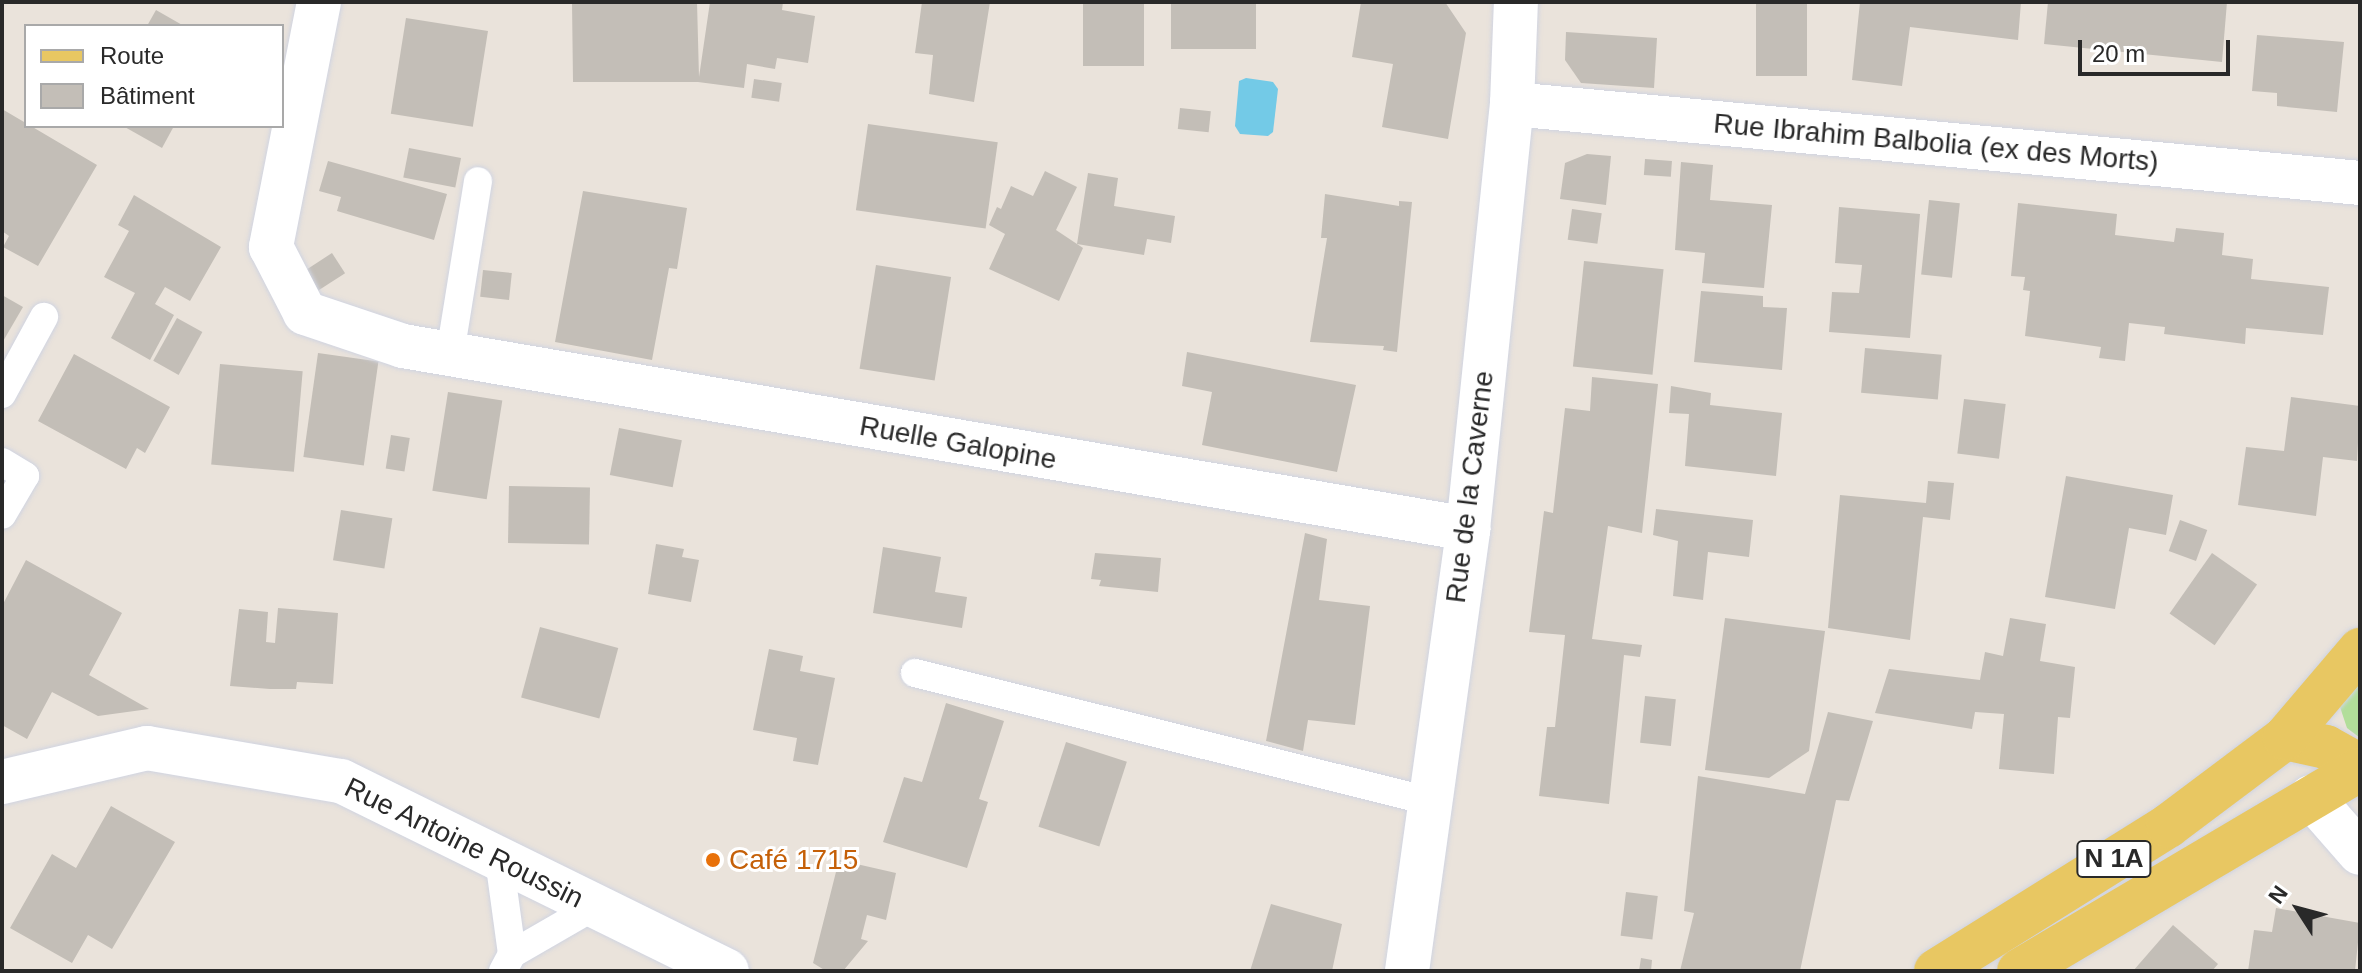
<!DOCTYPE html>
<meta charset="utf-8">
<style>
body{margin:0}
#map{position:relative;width:2362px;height:973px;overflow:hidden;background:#eae3db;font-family:Helvetica,sans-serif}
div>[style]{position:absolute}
.green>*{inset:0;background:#b2de9a}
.water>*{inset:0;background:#73cae7}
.building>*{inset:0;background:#c3beb7;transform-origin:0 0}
.roads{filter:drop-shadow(0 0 2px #d0d4e1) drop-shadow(0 0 2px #d0d4e1)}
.service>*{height:28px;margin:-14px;padding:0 14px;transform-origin:14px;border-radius:14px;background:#fff}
.minor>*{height:44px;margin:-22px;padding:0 22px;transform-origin:22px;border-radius:22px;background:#fff}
.tertiary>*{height:44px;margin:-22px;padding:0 22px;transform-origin:22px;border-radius:22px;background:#fff}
.primary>*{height:44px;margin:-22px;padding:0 22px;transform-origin:22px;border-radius:22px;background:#e8c762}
.dots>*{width:22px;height:22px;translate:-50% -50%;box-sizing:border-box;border:4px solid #fff;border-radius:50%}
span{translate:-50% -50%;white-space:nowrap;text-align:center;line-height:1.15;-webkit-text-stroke:6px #fff;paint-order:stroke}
.shield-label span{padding:2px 6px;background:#fff;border:2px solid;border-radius:6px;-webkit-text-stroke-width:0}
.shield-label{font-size:26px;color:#292929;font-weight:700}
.street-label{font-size:28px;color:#292929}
.food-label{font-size:28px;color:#c56008}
.left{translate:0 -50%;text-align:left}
.frame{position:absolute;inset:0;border:4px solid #292929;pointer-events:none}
.legend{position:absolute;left:24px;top:24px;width:260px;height:104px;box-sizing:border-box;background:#fff;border:2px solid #a9a9a9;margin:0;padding:10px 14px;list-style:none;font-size:24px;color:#292929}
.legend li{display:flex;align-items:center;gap:16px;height:40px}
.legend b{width:40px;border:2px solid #a9a9a9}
.north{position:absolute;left:2258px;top:869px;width:80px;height:80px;-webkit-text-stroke:6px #fff;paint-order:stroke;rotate:306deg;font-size:22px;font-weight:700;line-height:32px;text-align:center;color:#292929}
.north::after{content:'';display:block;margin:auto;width:28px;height:36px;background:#292929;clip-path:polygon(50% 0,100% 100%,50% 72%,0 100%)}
.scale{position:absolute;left:2078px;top:40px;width:152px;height:36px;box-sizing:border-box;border:4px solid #292929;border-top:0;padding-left:10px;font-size:24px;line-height:28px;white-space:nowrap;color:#292929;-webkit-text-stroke:6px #fff;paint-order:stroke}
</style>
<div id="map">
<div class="green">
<i style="clip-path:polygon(2360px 676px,2360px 738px,2347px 728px,2340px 707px)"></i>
</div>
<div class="water">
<i style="clip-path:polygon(1246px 78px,1273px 82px,1278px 89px,1273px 132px,1268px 136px,1240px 134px,1235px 126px,1239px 81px)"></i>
</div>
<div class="building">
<i style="clip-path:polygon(572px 2px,697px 2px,699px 77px,710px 2px,783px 2px,782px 10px,815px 16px,808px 63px,777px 58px,775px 69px,747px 64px,744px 88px,698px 82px,573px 82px)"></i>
<i style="clip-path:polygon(922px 2px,990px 2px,974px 102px,929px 94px,933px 55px,915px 53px)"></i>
<i style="left:1083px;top:2px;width:61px;height:64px"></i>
<i style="left:1171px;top:2px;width:85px;height:47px"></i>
<i style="clip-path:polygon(1361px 2px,1445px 2px,1466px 33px,1448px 139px,1382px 127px,1393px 64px,1352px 57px)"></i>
<i style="left:1756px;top:2px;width:51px;height:74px"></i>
<i style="clip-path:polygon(1860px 2px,2021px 2px,2018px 40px,1910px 27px,1902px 86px,1852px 80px)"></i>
<i style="clip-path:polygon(2048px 2px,2227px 2px,2222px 62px,2044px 44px)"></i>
<i style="clip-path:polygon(156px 10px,184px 26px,147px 26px)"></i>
<i style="left:406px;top:18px;width:83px;height:97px;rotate:9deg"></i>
<i style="clip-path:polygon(1566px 32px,1657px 38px,1654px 88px,1581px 83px,1565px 60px)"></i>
<i style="clip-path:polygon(2257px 35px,2344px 42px,2337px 112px,2277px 106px,2277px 93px,2252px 91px)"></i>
<i style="left:754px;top:79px;width:28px;height:19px;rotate:8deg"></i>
<i style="left:1180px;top:108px;width:31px;height:21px;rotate:6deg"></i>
<i style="clip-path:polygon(2px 109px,97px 165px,38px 266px,3px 247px,9px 236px,2px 231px)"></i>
<i style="left:868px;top:124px;width:131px;height:87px;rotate:8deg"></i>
<i style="clip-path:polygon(123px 126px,174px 126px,162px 148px)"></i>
<i style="left:409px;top:148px;width:53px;height:30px;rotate:11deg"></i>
<i style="clip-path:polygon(1587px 154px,1611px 156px,1606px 205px,1560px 199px,1565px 163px)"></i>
<i style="left:1645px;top:159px;width:27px;height:16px;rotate:4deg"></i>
<i style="clip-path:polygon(328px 161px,447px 194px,434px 240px,337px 211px,341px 197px,319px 191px)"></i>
<i style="clip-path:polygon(1681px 162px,1713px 165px,1710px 200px,1772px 205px,1764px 288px,1702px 283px,1705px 253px,1675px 250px)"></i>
<i style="clip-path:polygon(1045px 171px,1077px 187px,1056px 230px,1083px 248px,1059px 301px,989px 269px,1005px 234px,989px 225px,997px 207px,1001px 209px,1011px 186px,1033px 196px)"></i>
<i style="clip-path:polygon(1088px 173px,1118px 178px,1114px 206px,1175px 216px,1171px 243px,1147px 239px,1144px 255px,1077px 244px)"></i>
<i style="clip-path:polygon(583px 191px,687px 208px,677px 269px,669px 268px,652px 360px,555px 342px)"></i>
<i style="clip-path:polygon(1325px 194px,1399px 206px,1399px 201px,1412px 202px,1397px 352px,1383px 350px,1384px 346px,1310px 342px,1327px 238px,1321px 238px)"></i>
<i style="clip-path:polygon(134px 195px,221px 247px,190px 301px,165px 287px,155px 304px,174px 315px,150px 360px,111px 338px,135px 293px,104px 277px,129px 231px,118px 225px)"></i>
<i style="left:1929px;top:200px;width:31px;height:75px;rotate:6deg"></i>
<i style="clip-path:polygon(2018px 203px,2117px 214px,2115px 235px,2174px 242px,2176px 228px,2224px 233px,2222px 255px,2253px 259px,2251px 279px,2329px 287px,2323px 335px,2246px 328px,2245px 344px,2164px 334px,2165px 327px,2129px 323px,2125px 361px,2099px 358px,2101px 347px,2025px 336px,2030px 291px,2023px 290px,2025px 277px,2011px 276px)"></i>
<i style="clip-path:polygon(1839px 207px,1920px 214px,1910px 338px,1829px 332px,1832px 292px,1859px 293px,1862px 265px,1835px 263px)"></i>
<i style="left:1572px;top:209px;width:30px;height:31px;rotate:8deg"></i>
<i style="left:332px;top:253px;width:24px;height:32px;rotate:57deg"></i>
<i style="left:1584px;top:261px;width:80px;height:106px;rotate:6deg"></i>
<i style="left:876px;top:265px;width:76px;height:105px;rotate:9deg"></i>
<i style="left:483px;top:270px;width:29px;height:27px;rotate:6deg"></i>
<i style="clip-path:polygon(1701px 291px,1763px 296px,1763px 307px,1787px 308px,1782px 370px,1694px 362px)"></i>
<i style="clip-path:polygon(2px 295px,23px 307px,2px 343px)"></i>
<i style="left:177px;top:318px;width:29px;height:49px;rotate:29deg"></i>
<i style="left:1865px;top:348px;width:77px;height:45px;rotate:5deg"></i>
<i style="clip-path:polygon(1187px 352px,1356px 385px,1337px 472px,1202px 445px,1212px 392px,1182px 386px)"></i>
<i style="left:318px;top:353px;width:61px;height:105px;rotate:8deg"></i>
<i style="clip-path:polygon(74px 354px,170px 407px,145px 453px,137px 448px,126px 469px,38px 421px)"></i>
<i style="left:220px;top:364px;width:83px;height:101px;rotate:5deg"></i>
<i style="clip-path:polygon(1592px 377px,1658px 384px,1642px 533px,1608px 526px,1592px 639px,1642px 645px,1640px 657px,1624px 655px,1609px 804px,1539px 796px,1547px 727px,1555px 727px,1565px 635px,1529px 632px,1544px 511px,1553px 513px,1565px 408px,1590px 411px)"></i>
<i style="clip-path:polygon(1671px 386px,1711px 393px,1710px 405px,1782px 413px,1776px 476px,1685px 466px,1689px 414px,1669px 413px)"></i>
<i style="left:448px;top:392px;width:55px;height:100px;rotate:9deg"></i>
<i style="clip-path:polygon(2291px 397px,2360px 406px,2357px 461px,2323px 457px,2316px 516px,2238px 505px,2246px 447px,2284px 451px)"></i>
<i style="left:1964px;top:399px;width:42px;height:55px;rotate:7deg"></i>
<i style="left:619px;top:428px;width:64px;height:48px;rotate:11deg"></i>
<i style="left:391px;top:435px;width:19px;height:34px;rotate:9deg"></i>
<i style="clip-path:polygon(2066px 476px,2173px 495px,2166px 535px,2129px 528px,2115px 609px,2045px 597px)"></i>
<i style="clip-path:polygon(1928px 481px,1954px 483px,1950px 520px,1923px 517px,1910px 640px,1828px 628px,1840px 495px,1926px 503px)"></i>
<i style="left:509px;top:486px;width:81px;height:57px;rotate:1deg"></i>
<i style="clip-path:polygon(1656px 509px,1753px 520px,1749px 557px,1708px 552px,1703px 600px,1673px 596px,1678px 541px,1653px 535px)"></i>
<i style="left:341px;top:510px;width:52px;height:51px;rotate:9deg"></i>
<i style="left:2180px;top:520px;width:29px;height:33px;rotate:20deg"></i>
<i style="clip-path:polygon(1305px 533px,1327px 539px,1319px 600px,1370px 606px,1355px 725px,1308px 720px,1303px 751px,1266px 741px)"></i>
<i style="clip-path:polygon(656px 544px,684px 549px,682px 557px,699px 560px,691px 602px,648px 594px)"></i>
<i style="clip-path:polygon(883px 547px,941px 557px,935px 592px,967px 597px,962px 628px,873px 613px)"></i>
<i style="clip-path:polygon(1095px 553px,1161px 558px,1158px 592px,1099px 586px,1101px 580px,1091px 579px)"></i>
<i style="left:2212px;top:553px;width:55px;height:74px;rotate:35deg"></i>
<i style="clip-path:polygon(26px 560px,122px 613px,89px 675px,149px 709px,98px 716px,52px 692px,27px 739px,2px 725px,2px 606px)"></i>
<i style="clip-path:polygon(278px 608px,338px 613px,333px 684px,297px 682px,296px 689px,270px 689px,230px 686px,239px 609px,268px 612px,266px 642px,275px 643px)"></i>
<i style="clip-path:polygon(1725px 618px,1825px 631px,1809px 751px,1769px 778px,1705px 770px)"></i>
<i style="clip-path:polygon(2010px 618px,2046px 624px,2040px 661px,2075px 667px,2070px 718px,2058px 717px,2054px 774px,1999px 769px,2004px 714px,1975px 712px,1972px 729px,1875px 713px,1889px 669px,1980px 680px,1985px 652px,2003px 656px)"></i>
<i style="left:540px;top:627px;width:81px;height:73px;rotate:15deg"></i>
<i style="clip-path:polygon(769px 649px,803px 656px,800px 671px,835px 678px,818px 765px,793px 761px,797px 738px,753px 730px)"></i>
<i style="left:1645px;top:696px;width:31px;height:47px;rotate:6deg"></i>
<i style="clip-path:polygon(946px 703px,1004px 721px,979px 799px,988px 802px,967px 868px,883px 842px,904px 777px,922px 782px)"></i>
<i style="clip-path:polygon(1828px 712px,1873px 721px,1849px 801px,1836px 800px,1800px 971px,1680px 971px,1694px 913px,1684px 911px,1698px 776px,1805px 794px)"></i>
<i style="left:1066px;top:742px;width:64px;height:89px;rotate:18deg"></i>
<i style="clip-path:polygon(111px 806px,175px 842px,112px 949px,88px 935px,72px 963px,10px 928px,52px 854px,76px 868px)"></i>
<i style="clip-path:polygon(839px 860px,896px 873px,886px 920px,867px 915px,861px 939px,868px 941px,843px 971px,826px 971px,813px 963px)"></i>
<i style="left:1626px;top:892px;width:32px;height:44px;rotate:7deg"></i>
<i style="clip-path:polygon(1271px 904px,1342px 924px,1332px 971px,1250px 971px)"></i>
<i style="clip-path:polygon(2276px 908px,2360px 923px,2355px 971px,2248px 971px,2254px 930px,2272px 932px)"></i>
<i style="clip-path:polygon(2173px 925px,2218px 964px,2212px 971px,2133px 971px)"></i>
<i style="clip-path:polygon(1641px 958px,1652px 960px,1651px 971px,1639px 971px)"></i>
</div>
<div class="roads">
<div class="service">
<i style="left:450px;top:354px;width:175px;rotate:-80.8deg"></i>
<i style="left:2px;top:394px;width:88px;rotate:-61.4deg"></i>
<i style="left:2px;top:462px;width:27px;rotate:31deg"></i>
<i style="left:25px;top:476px;width:45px;rotate:120.5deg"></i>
<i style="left:915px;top:673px;width:530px;rotate:13.98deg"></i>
<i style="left:499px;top:859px;width:96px;rotate:82.2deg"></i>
<i style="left:512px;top:954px;width:19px;rotate:118deg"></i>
<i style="left:512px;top:954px;width:96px;rotate:-30deg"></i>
</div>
<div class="minor">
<i style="left:319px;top:2px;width:250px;rotate:101.1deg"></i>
<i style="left:271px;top:247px;width:74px;rotate:62.7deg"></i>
<i style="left:305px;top:313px;width:103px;rotate:18.6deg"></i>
<i style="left:403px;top:346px;width:1081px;rotate:9.75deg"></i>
<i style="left:1512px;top:104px;width:852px;rotate:5.32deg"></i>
<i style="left:2px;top:782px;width:149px;rotate:-13.2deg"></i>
<i style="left:147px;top:748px;width:197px;rotate:9.7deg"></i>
<i style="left:341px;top:781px;width:430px;rotate:26.2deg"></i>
<i style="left:2311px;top:797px;width:74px;rotate:48.8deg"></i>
</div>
<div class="tertiary">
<i style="left:1407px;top:971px;width:446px;rotate:-82.1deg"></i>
<i style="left:1468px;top:529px;width:427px;rotate:-84.1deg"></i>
<i style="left:1512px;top:104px;width:102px;rotate:-87.8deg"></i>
</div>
<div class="primary">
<i style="left:2285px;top:738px;width:42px;rotate:12.4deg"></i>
<i style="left:2326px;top:747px;width:39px;rotate:29deg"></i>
<i style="left:1936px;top:971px;width:274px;rotate:-32deg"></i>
<i style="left:2168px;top:826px;width:146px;rotate:-36.9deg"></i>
<i style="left:2285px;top:738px;width:116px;rotate:-49.6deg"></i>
<i style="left:2019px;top:971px;width:396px;rotate:-30.6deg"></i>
</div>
</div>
<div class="dots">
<i style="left:713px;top:860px;background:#e8710a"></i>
</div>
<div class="shield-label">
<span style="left:2114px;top:859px">N 1A</span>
</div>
<div class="street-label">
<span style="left:1936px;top:143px;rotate:5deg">Rue Ibrahim Balbolia (ex des Morts)</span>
<span style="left:958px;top:443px;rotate:10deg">Ruelle Galopine</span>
<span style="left:1470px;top:487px;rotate:-83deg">Rue de la Caverne</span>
<span style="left:464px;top:843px;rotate:26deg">Rue Antoine Roussin</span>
</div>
<div class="food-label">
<span class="left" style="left:729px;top:860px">Café 1715</span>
</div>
<div class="frame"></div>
<ul class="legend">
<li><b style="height:10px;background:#e8c762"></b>Route</li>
<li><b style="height:22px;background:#c3beb7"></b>Bâtiment</li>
</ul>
<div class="north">N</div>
<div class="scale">20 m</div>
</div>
